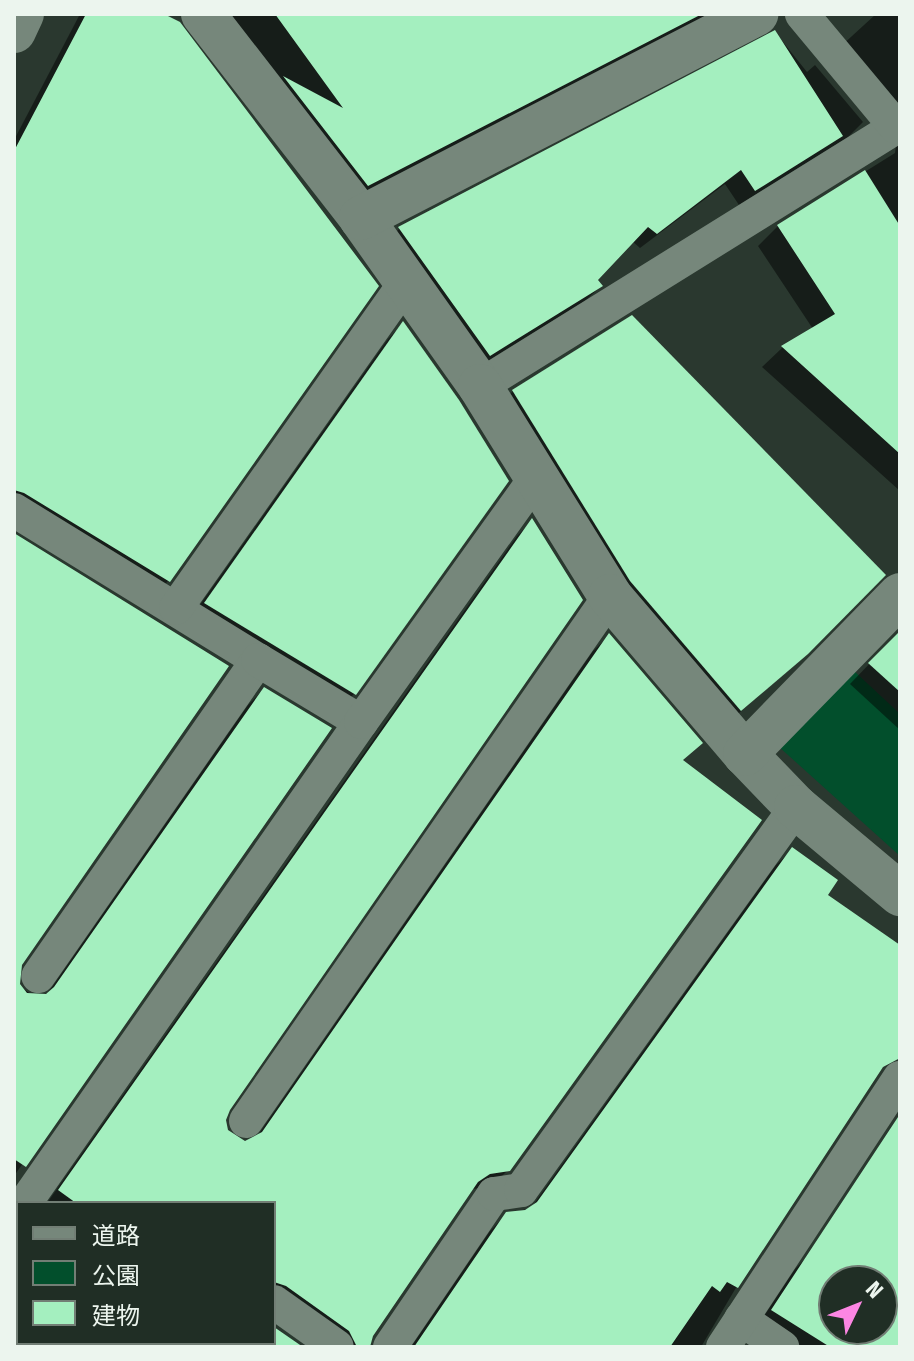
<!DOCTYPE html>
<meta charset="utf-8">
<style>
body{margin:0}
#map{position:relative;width:914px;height:1361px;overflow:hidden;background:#2a382f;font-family:"Fira Sans Condensed","Noto Sans JP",sans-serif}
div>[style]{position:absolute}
.green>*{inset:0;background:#024f2c}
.shadow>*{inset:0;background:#0007}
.building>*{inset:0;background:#a4efbf}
.service>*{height:34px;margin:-17px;padding:0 17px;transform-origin:17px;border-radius:17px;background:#76877b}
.minor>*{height:44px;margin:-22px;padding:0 22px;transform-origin:22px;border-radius:22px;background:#76877b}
span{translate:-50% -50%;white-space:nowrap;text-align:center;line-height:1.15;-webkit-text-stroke:8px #202e25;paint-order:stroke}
.frame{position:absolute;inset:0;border:16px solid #ecf5ee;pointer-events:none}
.legend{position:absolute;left:16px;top:1201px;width:260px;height:144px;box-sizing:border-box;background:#202e25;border:2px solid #727e75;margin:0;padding:10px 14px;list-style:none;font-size:24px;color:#ecf5ee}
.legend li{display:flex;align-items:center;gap:16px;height:40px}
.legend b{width:40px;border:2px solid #727e75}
.north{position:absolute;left:818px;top:1265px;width:80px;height:80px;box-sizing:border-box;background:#202e25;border:2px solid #727e75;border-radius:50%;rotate:47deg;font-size:22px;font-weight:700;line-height:32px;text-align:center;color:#ecf5ee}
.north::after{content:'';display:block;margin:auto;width:28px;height:36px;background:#fc86e3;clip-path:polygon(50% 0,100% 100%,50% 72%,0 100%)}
</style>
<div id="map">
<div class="green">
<i style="clip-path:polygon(853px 670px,900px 714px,900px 856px,778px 746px)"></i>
</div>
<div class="shadow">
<i style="clip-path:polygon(80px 14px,160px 14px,376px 286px,168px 581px,153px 597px,14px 511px,14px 140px)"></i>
<i style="clip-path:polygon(211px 14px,721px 14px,344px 208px)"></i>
<i style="clip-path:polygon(876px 14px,900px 14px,900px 491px,762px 367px,782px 348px,813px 329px,758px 246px,778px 226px,895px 153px,896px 145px,828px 58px)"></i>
<i style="clip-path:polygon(775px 32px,807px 72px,815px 65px,863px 122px,848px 137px,739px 205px,725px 184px,640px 248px,632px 241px,595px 280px,601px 286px,585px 301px,473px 370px,384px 244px,399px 229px)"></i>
<i style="clip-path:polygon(403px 324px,507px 481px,354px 694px,339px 709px,190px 619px,388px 339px)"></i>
<i style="clip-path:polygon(513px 391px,790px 669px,725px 725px,498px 407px)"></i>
<i style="clip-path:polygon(532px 521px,228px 1109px,224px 1120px,227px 1131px,245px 1143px,256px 1138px,593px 651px,609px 636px,700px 743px,681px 762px,508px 1170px,492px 1186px,473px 1189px,372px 1335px,370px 1347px,334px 1347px,274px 1304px,274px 1203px,47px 1203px,517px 536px)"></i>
<i style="clip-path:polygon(14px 536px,19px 986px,37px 998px,48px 993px,248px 705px,264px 689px,329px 729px,14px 1176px)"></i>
<i style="clip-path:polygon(900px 632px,900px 730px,850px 684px)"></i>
<i style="clip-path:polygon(792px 850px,825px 895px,900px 948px,900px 1038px,737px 1286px,701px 1347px,411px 1347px,490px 1231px,507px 1214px,531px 1208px,776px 865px)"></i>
<i style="clip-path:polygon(evenodd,900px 1166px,900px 1347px,776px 1347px,755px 1330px,795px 1269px,900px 1166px,834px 1281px,882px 1281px,882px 1329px,834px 1329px,834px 1281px)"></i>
<i style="clip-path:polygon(14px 1299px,18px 1301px,18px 1343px,151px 1343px,150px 1347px,14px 1347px)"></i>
<i style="clip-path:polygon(274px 1329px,299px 1347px,173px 1347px,170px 1343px,274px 1343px)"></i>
</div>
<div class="building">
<i style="clip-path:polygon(86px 14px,164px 14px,180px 22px,379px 286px,170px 582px,24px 493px,14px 490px,14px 151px)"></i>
<i style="clip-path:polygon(275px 14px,702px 14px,368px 186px,283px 76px,343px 108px)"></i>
<i style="clip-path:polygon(775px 30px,843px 136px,755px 191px,741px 170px,657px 234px,648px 227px,598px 280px,603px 286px,490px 356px,398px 227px)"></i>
<i style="clip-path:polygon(865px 170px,900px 226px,900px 454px,781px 346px,835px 314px,777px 225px)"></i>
<i style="clip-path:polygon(632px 315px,886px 575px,808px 654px,741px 711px,630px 581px,512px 390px)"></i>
<i style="clip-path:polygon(403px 321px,459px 400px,509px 481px,356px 695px,204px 603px)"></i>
<i style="clip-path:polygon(532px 518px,583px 600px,230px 1110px,226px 1120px,228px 1130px,245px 1141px,262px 1132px,609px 633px,703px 743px,683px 760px,762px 820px,510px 1171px,490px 1174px,478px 1182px,373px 1336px,370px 1347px,357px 1347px,349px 1331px,286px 1286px,274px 1282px,274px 1203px,76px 1203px,58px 1190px)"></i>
<i style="clip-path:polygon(14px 533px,229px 666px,22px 965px,20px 984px,27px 993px,46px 994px,54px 987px,264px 687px,332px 728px,26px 1167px,14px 1159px)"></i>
<i style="clip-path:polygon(900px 631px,900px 692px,868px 663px)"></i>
<i style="clip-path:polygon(792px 847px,838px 880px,828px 895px,900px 945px,900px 1058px,883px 1067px,738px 1288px,727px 1282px,720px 1292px,712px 1286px,670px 1347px,414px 1347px,506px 1212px,525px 1210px,537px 1202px)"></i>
<i style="clip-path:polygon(evenodd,900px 1114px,900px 1347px,830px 1347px,771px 1310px,900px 1114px,834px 1281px,882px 1281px,882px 1329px,834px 1329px,834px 1281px)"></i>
<i style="clip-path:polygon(274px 1327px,303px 1347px,243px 1347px,246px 1343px,274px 1343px)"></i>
</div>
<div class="service">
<i style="left:480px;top:386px;width:490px;rotate:-31.9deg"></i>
<i style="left:896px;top:127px;width:147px;rotate:-129.8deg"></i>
<i style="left:14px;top:510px;width:286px;rotate:31.6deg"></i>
<i style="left:258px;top:660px;width:385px;rotate:124.8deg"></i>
<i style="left:176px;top:608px;width:400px;rotate:-54.8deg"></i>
<i style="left:258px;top:660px;width:120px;rotate:31deg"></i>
<i style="left:246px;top:1121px;width:639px;rotate:-55.27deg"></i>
<i style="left:25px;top:1203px;width:587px;rotate:-55.06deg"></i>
<i style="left:361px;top:722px;width:299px;rotate:-54.4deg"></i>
<i style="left:274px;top:1302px;width:77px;rotate:35.5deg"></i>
<i style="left:741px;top:1319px;width:50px;rotate:34.3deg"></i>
<i style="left:170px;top:1347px;width:5px;rotate:-53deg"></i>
<i style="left:390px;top:1347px;width:185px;rotate:-55.8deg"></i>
<i style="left:494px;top:1194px;width:27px;rotate:-8deg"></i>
<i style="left:521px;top:1190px;width:472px;rotate:-54.3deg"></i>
<i style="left:723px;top:1347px;width:322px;rotate:-56.7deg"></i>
</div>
<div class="minor">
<i style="left:203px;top:14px;width:258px;rotate:52.2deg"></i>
<i style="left:361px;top:218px;width:206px;rotate:54.7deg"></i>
<i style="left:480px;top:386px;width:247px;rotate:58.2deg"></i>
<i style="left:610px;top:596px;width:208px;rotate:49.5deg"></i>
<i style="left:745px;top:754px;width:74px;rotate:46.1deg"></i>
<i style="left:796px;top:807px;width:136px;rotate:39.9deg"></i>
<i style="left:14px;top:31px;width:19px;rotate:-65deg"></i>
<i style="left:361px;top:218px;width:445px;rotate:-27.3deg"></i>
<i style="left:745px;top:754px;width:222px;rotate:-45.7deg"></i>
</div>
<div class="frame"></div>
<ul class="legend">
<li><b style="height:10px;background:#76877b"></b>道路</li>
<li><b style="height:22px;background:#024f2c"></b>公園</li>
<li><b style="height:22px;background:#a4efbf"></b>建物</li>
</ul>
<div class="north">N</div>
</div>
